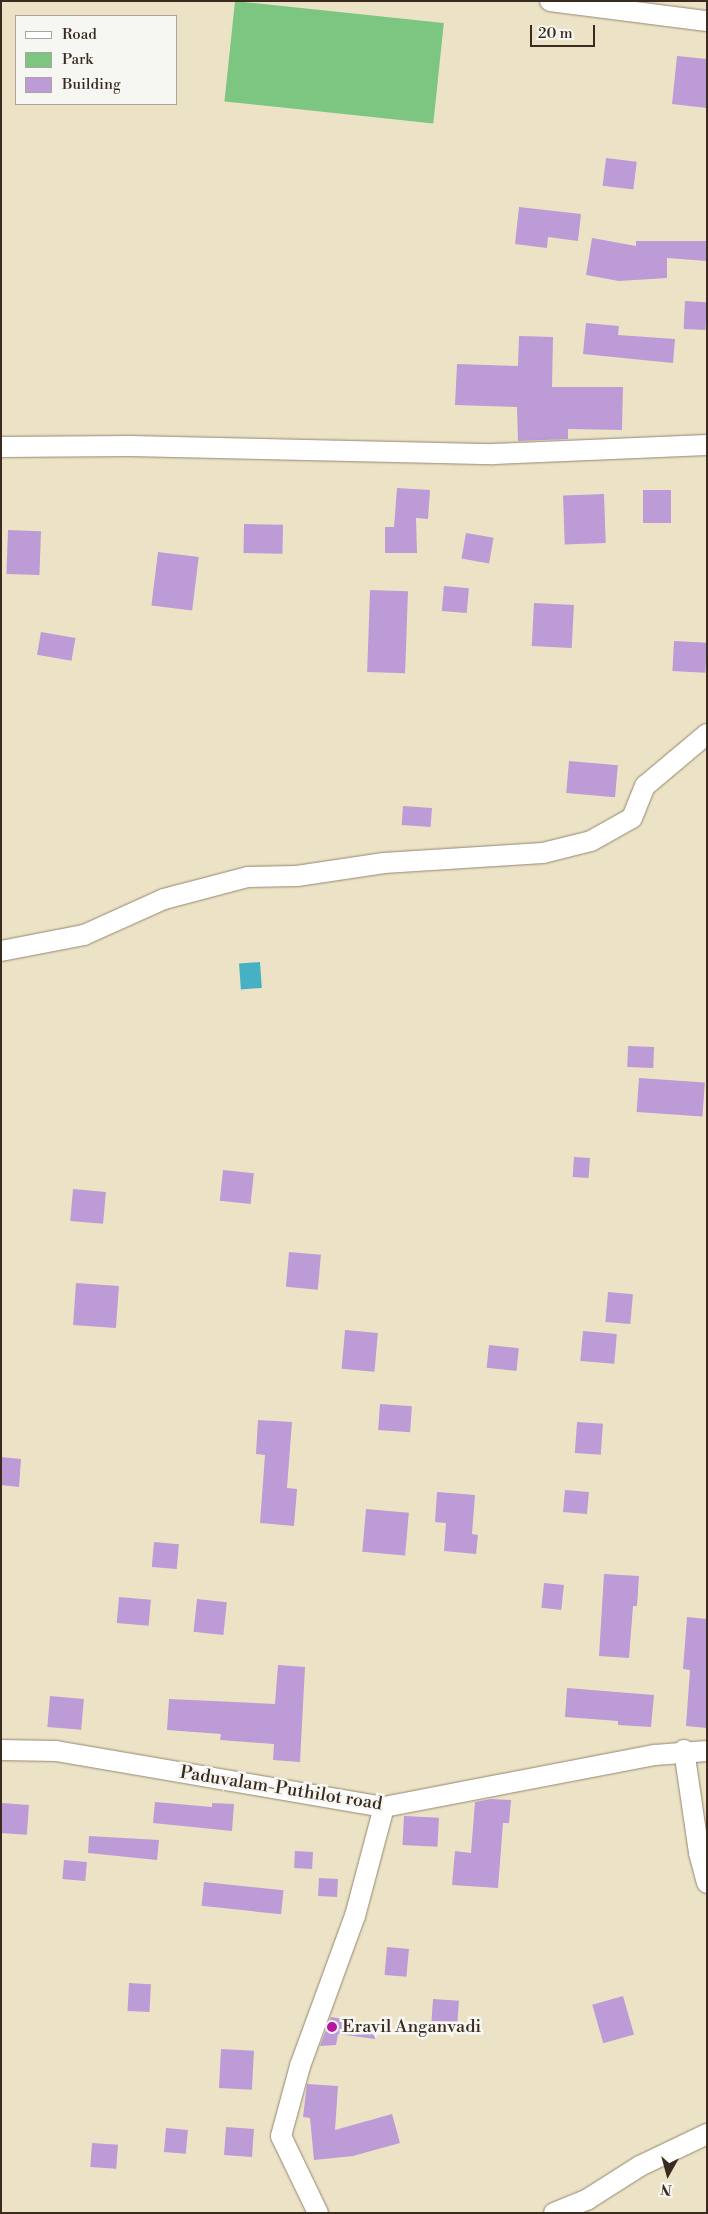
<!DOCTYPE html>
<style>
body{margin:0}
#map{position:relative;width:708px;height:2214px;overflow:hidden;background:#ece3c6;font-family:"Libre Bodoni",serif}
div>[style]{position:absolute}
.green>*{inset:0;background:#7dc682;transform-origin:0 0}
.water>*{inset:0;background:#46b1c4;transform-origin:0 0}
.building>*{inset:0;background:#bc9bd6;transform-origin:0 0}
.roads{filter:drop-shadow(0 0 1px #948672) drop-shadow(0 0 1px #948672)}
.street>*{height:20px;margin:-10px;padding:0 10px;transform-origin:10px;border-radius:10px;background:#fff}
.dots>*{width:14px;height:14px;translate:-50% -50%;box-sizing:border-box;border:2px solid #f6f6f2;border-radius:50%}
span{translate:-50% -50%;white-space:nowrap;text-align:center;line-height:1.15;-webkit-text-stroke:5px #f6f6f2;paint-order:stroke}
.street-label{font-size:18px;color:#3b2a1e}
.poi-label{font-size:18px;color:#3b2a1e}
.left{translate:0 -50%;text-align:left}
.frame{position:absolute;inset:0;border:2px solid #3b2a1e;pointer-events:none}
.legend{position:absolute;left:15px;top:15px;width:162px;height:90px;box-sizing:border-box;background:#f6f6f2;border:1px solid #aba49d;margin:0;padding:6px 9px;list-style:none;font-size:15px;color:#3b2a1e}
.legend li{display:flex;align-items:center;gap:10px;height:25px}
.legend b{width:25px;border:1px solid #aba49d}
.north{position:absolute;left:643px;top:2149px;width:50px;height:50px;-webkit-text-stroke:4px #f6f6f2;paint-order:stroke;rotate:187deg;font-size:14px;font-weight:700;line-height:20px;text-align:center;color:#3b2a1e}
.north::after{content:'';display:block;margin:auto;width:18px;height:22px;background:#3b2a1e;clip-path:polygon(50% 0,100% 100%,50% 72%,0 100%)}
.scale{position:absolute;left:530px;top:25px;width:65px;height:22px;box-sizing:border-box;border:2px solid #3b2a1e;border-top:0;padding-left:6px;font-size:15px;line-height:18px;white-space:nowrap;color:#3b2a1e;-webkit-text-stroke:4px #f6f6f2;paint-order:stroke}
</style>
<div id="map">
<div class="green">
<i style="left:235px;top:1px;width:210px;height:101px;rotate:6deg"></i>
</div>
<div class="water">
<i style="left:260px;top:962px;width:26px;height:21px;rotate:86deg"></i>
</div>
<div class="building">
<i style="clip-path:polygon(677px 56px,707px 59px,707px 108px,672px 104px)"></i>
<i style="left:606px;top:158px;width:31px;height:28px;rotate:7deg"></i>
<i style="clip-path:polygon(519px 207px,581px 214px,578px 241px,548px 237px,547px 248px,515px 244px)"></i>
<i style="clip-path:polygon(592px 238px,636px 246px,636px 241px,707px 241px,707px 261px,667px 258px,667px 278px,619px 281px,586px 275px)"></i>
<i style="left:685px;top:301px;width:22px;height:28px;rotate:3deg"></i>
<i style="clip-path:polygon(586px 323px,619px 326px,618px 335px,675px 339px,673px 363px,583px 354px)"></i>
<i style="clip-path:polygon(519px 336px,553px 337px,552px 387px,623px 387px,622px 430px,568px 429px,568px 439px,518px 441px,517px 407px,455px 405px,457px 364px,518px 366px)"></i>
<i style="clip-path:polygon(397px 488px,430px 490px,428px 519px,416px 518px,417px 553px,385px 553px,385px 527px,394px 527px)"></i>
<i style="left:643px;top:490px;width:28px;height:33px"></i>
<i style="left:604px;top:494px;width:49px;height:41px;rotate:88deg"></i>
<i style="left:244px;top:524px;width:39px;height:29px;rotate:1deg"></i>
<i style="left:8px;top:530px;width:33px;height:44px;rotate:2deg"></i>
<i style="left:466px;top:533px;width:28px;height:26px;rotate:10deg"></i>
<i style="left:158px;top:552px;width:41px;height:54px;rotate:7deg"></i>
<i style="left:444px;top:586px;width:25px;height:25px;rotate:5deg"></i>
<i style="left:370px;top:590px;width:38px;height:82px;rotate:2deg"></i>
<i style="left:534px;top:603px;width:40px;height:43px;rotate:3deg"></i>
<i style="left:41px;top:632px;width:35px;height:23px;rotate:10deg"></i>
<i style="left:674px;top:641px;width:33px;height:30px;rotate:3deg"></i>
<i style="left:569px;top:761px;width:49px;height:32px;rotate:5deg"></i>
<i style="left:403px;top:806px;width:29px;height:19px;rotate:4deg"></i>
<i style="left:628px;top:1046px;width:26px;height:21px;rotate:2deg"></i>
<i style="left:639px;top:1078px;width:66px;height:34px;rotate:4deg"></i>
<i style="left:574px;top:1157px;width:16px;height:20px;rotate:4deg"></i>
<i style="left:223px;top:1170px;width:31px;height:31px;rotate:6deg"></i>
<i style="left:73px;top:1189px;width:33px;height:32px;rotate:5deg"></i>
<i style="left:289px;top:1252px;width:32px;height:35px;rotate:5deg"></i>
<i style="left:76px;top:1283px;width:43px;height:42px;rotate:4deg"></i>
<i style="left:608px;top:1292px;width:25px;height:30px;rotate:5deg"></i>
<i style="left:345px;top:1330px;width:33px;height:39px;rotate:5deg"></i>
<i style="left:583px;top:1331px;width:34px;height:30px;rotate:5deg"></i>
<i style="left:489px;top:1345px;width:30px;height:23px;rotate:6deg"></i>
<i style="left:380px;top:1404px;width:32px;height:26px;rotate:4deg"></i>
<i style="clip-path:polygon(258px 1420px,292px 1422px,287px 1488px,297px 1489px,294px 1526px,260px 1523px,265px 1455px,256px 1454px)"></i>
<i style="left:577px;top:1422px;width:26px;height:31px;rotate:4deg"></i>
<i style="clip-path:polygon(1px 1457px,21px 1459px,19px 1487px,1px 1485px)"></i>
<i style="left:565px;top:1490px;width:24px;height:22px;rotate:5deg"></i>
<i style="clip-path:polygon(437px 1492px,475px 1495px,472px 1534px,478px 1535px,476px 1554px,444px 1551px,446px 1523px,435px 1522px)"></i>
<i style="left:366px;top:1509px;width:43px;height:43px;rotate:5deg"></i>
<i style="left:154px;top:1542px;width:25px;height:25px;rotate:5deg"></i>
<i style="clip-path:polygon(604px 1574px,639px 1576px,637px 1606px,633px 1606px,629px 1658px,599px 1656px)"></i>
<i style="left:544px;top:1583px;width:20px;height:25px;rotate:6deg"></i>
<i style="left:119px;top:1597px;width:32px;height:26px;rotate:5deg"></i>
<i style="left:197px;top:1599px;width:30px;height:33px;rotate:6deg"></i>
<i style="clip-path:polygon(687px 1617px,707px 1619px,707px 1728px,686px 1726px,690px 1670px,683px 1669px)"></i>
<i style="clip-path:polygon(278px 1665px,305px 1667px,300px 1762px,273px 1760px,274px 1744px,220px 1740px,221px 1734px,167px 1730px,169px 1699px,275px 1704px)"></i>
<i style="clip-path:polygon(567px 1688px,654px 1695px,651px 1727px,618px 1725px,618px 1721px,565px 1717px)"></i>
<i style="left:50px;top:1696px;width:34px;height:31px;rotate:5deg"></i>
<i style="clip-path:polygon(491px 1799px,511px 1800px,509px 1823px,503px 1823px,498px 1888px,452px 1885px,455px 1851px,471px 1853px,475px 1802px)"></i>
<i style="clip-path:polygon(155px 1802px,212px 1807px,212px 1803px,234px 1804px,232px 1831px,153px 1823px)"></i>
<i style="left:2px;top:1803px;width:27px;height:30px;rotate:4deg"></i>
<i style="left:404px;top:1816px;width:35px;height:29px;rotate:3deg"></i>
<i style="clip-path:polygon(89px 1836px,159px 1840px,157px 1860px,88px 1853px)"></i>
<i style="left:295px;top:1851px;width:18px;height:17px;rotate:3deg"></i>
<i style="left:64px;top:1860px;width:23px;height:19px;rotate:5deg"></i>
<i style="left:319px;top:1878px;width:19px;height:18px;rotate:3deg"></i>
<i style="left:204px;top:1882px;width:80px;height:24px;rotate:6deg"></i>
<i style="left:387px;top:1947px;width:22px;height:28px;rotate:5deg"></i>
<i style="left:129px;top:1983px;width:22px;height:28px;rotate:3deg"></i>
<i style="left:623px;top:1996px;width:40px;height:32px;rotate:74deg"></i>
<i style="left:433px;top:1999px;width:26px;height:22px;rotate:4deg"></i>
<i style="clip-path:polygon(331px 2017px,377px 2025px,375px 2039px,338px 2034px,336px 2045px,320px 2046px)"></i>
<i style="left:221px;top:2049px;width:33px;height:39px;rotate:3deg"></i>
<i style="clip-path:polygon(307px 2084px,338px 2086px,335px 2130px,392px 2114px,400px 2143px,353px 2156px,314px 2160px,310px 2118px,303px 2117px)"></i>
<i style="left:226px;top:2127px;width:28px;height:28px;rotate:4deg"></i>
<i style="left:166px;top:2128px;width:22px;height:24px;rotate:5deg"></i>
<i style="left:92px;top:2143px;width:26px;height:24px;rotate:4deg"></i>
</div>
<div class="roads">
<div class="street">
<i style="left:550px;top:1px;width:158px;rotate:7.3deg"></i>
<i style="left:1px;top:447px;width:129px;rotate:-0.4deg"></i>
<i style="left:130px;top:446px;width:363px;rotate:1.3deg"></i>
<i style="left:493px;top:454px;width:214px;rotate:-2.4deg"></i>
<i style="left:1px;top:951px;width:85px;rotate:-10.9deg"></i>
<i style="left:84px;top:935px;width:88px;rotate:-24.2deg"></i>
<i style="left:164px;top:899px;width:87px;rotate:-14.7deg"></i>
<i style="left:248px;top:877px;width:49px;rotate:-1.2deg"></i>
<i style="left:297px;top:876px;width:88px;rotate:-8.5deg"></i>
<i style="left:384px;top:863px;width:159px;rotate:-3.6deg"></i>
<i style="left:543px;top:853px;width:49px;rotate:-14deg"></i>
<i style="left:591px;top:841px;width:47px;rotate:-29.3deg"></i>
<i style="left:632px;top:818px;width:35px;rotate:-68deg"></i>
<i style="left:645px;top:786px;width:81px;rotate:-40deg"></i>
<i style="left:1px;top:1750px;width:55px;rotate:1deg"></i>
<i style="left:56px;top:1751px;width:333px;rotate:9.7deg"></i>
<i style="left:384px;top:1807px;width:276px;rotate:-10.9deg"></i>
<i style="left:655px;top:1755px;width:52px;rotate:-4.4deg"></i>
<i style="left:684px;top:1750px;width:104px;rotate:81.7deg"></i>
<i style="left:699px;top:1853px;width:31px;rotate:75deg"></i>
<i style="left:318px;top:2213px;width:85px;rotate:-115.7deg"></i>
<i style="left:281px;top:2136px;width:73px;rotate:-74.8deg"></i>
<i style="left:300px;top:2066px;width:160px;rotate:-69.9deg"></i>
<i style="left:355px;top:1916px;width:113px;rotate:-75.1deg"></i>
<i style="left:554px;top:2213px;width:37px;rotate:-22deg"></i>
<i style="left:588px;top:2199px;width:62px;rotate:-32.4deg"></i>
<i style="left:640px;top:2166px;width:74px;rotate:-25.5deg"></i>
</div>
</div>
<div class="dots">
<i style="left:332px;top:2027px;background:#b5179e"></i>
</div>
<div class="street-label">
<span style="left:281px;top:1789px;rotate:9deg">Paduvalam-Puthilot road</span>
</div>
<div class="poi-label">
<span class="left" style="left:342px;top:2027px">Eravil Anganvadi</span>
</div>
<div class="frame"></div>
<ul class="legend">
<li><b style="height:6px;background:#fff"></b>Road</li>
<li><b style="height:14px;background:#7dc682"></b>Park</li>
<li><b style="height:14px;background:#bc9bd6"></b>Building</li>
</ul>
<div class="north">N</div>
<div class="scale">20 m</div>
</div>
